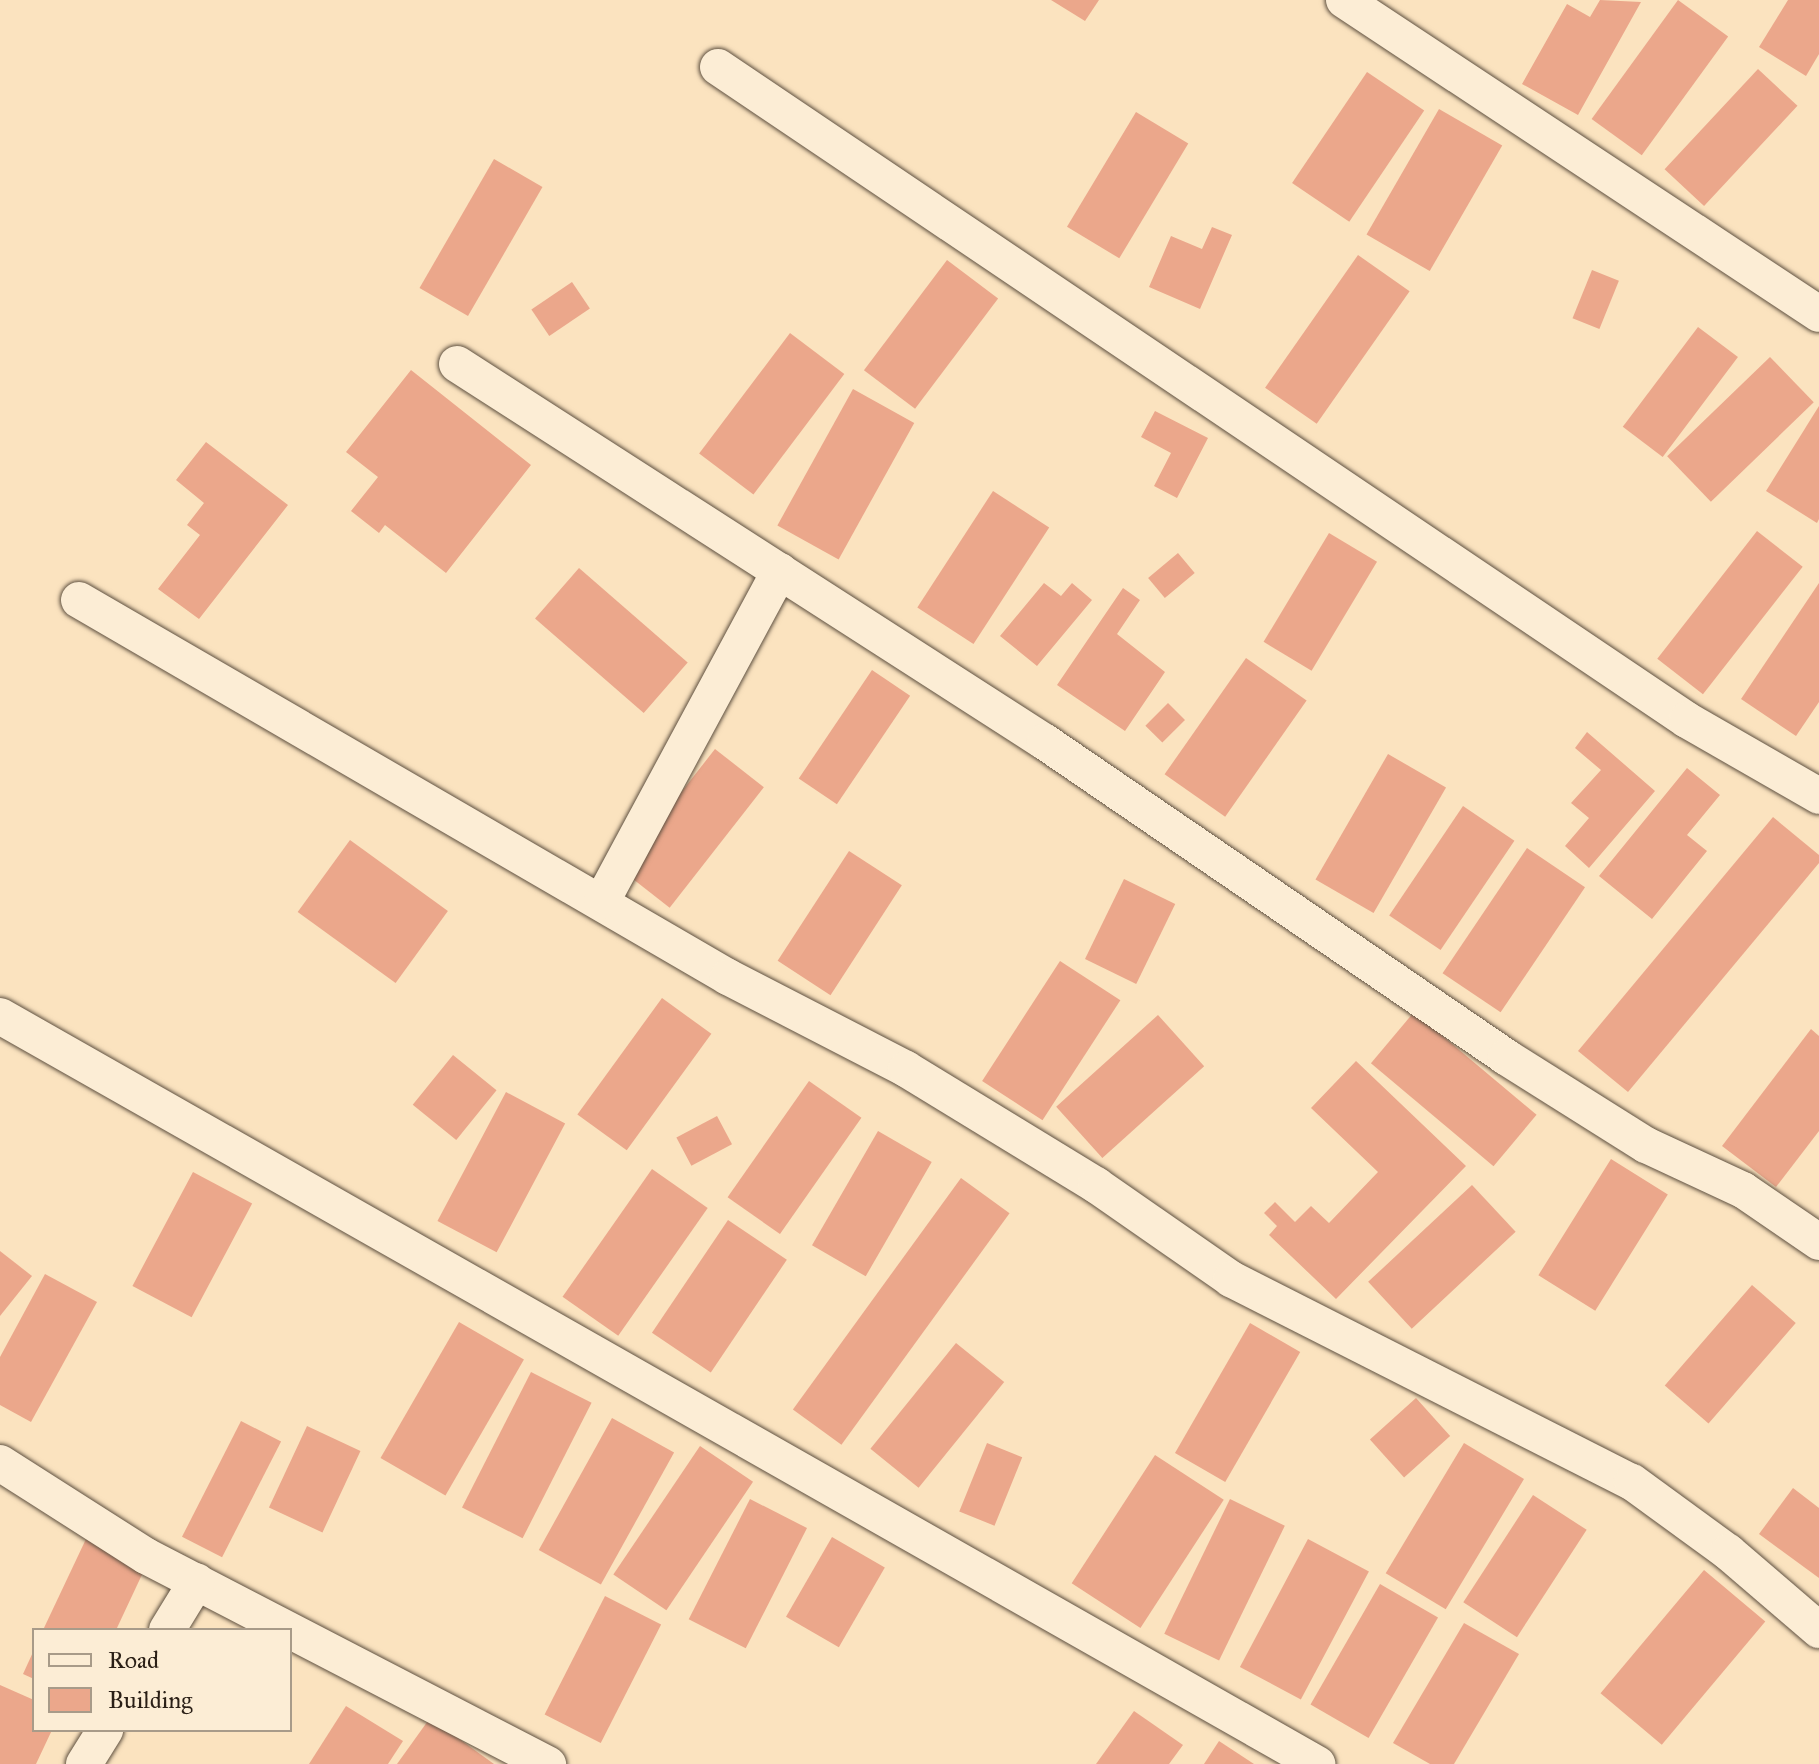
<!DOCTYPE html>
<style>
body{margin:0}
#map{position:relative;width:1819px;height:1764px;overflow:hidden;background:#fbe3bf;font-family:"IM FELL Great Primer",serif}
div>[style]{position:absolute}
.building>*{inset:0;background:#eba78b;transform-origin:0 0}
.roads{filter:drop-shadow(0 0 2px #5e5040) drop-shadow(0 0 2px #5e5040)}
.minor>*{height:36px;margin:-18px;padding:0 18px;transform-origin:18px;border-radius:18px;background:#fcedd5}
span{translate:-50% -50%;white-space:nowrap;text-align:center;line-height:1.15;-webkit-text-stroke:6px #fcedd5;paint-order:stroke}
.legend{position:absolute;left:32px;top:1628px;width:260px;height:104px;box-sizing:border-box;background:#fcedd5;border:2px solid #a89b89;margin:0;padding:10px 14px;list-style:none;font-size:24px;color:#2a1f16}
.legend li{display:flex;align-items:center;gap:16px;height:40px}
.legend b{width:40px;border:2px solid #a89b89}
</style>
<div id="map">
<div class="building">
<i style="clip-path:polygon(1051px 0,1099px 0,1085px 21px)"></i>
<i style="clip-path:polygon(1600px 0,1641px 2px,1578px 115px,1522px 84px,1567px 4px,1590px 17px)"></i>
<i style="left:1678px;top:0;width:62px;height:147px;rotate:36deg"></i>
<i style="clip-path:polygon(1788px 0,1819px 0,1819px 54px,1806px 76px,1759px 47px)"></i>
<i style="left:1758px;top:69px;width:54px;height:137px;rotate:43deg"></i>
<i style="left:1367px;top:72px;width:69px;height:134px;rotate:34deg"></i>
<i style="left:1439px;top:109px;width:73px;height:145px;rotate:30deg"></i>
<i style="left:1136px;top:112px;width:61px;height:134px;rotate:31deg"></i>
<i style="left:494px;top:159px;width:56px;height:149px;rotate:30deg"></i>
<i style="clip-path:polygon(1212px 227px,1232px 235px,1200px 309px,1149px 287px,1171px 236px,1202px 249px)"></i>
<i style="left:1358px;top:255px;width:63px;height:162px;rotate:35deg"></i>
<i style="left:947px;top:260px;width:64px;height:138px;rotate:37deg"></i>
<i style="left:1592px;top:270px;width:29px;height:52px;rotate:22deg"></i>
<i style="left:572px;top:282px;width:32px;height:49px;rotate:56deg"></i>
<i style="left:1698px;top:327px;width:50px;height:125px;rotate:37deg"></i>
<i style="left:790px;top:333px;width:68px;height:151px;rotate:37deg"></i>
<i style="left:1770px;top:357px;width:63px;height:143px;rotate:46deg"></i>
<i style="clip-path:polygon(411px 370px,531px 465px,446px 573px,385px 525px,379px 533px,351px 511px,378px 477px,346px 452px)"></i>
<i style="left:853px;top:389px;width:70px;height:156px;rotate:29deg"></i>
<i style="clip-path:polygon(1819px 406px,1819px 519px,1817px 523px,1766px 491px)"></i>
<i style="clip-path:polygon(1155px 411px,1208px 438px,1177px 498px,1154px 486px,1171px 453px,1141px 437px)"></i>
<i style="clip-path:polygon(206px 442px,288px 505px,199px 619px,158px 589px,200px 535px,187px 525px,204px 503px,176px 480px)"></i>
<i style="left:993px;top:491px;width:67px;height:139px;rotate:33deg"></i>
<i style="left:1757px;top:531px;width:58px;height:162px;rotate:38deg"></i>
<i style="left:1329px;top:533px;width:56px;height:127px;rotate:31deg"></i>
<i style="left:1178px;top:553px;width:26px;height:39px;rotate:50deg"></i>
<i style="left:579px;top:568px;width:144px;height:67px;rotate:41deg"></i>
<i style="clip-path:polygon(1044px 583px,1061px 596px,1072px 583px,1092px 600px,1037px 666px,1000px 636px)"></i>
<i style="clip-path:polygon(1819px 583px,1819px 702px,1796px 736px,1741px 699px)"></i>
<i style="clip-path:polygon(1123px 588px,1140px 600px,1117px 634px,1165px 672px,1125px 731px,1057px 685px)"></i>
<i style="left:1246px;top:658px;width:74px;height:142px;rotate:35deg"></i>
<i style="left:872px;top:670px;width:46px;height:131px;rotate:34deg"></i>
<i style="left:1168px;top:703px;width:24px;height:32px;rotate:45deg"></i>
<i style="clip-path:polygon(1587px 732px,1655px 791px,1589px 868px,1565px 846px,1589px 818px,1571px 803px,1601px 770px,1575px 748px)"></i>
<i style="left:715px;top:749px;width:62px;height:153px;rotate:38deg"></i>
<i style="left:1388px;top:754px;width:67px;height:145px;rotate:30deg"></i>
<i style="clip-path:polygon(1687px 768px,1720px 795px,1687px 835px,1707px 851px,1652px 919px,1599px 876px)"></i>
<i style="left:1463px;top:806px;width:62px;height:132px;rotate:34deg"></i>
<i style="clip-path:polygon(1773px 817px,1819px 855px,1819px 863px,1628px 1092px,1578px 1051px)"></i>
<i style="left:350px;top:840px;width:121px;height:89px;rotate:36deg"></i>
<i style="left:1527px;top:848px;width:70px;height:151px;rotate:34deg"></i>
<i style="left:849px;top:851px;width:63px;height:131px;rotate:33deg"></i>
<i style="left:1124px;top:879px;width:57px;height:89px;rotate:26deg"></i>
<i style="left:1060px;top:961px;width:72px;height:143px;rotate:33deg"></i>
<i style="left:662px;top:998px;width:61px;height:144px;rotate:36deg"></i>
<i style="left:1414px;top:1012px;width:160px;height:67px;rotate:40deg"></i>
<i style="left:1158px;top:1015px;width:69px;height:137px;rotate:48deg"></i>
<i style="clip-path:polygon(1811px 1029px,1819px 1036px,1819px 1131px,1776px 1187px,1722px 1146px)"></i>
<i style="left:453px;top:1055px;width:56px;height:64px;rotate:39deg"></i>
<i style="clip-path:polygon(1356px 1061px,1466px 1166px,1336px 1299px,1269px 1235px,1277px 1226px,1264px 1213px,1275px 1202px,1295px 1222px,1311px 1206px,1329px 1223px,1378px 1172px,1311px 1108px)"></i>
<i style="left:809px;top:1081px;width:64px;height:142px;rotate:35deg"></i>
<i style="left:506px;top:1092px;width:67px;height:146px;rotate:28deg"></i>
<i style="left:717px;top:1116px;width:32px;height:46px;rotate:62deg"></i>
<i style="left:878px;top:1131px;width:62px;height:132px;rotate:30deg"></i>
<i style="left:1611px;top:1159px;width:67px;height:137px;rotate:32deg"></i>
<i style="left:652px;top:1169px;width:68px;height:156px;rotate:35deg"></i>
<i style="left:193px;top:1172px;width:67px;height:129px;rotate:28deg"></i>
<i style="left:961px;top:1178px;width:60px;height:286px;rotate:36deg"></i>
<i style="left:1472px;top:1185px;width:64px;height:142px;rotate:47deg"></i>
<i style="left:728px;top:1220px;width:71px;height:136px;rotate:34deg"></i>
<i style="clip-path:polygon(0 1251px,32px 1276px,0 1316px)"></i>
<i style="clip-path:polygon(45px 1274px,97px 1302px,31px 1422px,0 1405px,0 1357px)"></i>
<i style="left:1752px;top:1285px;width:58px;height:133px;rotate:41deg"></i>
<i style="left:459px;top:1322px;width:75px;height:157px;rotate:30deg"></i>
<i style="left:1250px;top:1323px;width:58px;height:150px;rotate:30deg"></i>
<i style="left:956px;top:1343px;width:62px;height:136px;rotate:39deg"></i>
<i style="left:531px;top:1372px;width:68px;height:152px;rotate:27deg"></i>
<i style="left:1416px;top:1398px;width:51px;height:62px;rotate:48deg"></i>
<i style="left:612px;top:1418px;width:71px;height:151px;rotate:29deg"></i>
<i style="left:241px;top:1421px;width:45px;height:130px;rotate:27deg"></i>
<i style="left:307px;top:1426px;width:59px;height:90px;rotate:25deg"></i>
<i style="left:987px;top:1443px;width:38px;height:74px;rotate:22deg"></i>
<i style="left:1464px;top:1443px;width:70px;height:152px;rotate:31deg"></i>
<i style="left:700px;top:1446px;width:64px;height:155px;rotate:34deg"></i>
<i style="left:1155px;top:1455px;width:82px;height:153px;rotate:33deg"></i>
<i style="clip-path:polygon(1793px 1488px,1819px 1508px,1819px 1578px,1759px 1534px)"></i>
<i style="left:1533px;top:1495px;width:64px;height:128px;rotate:33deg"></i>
<i style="left:750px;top:1499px;width:64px;height:135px;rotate:27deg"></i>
<i style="left:1230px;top:1499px;width:61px;height:150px;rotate:26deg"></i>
<i style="left:832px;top:1537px;width:61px;height:92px;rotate:30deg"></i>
<i style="clip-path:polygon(86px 1539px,146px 1566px,116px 1630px,43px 1630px)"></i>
<i style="left:1308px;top:1539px;width:69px;height:145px;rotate:28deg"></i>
<i style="left:1704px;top:1570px;width:80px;height:161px;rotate:40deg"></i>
<i style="left:1380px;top:1584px;width:67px;height:139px;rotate:30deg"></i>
<i style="left:605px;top:1596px;width:63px;height:133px;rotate:27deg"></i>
<i style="clip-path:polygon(1464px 1623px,1519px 1654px,1454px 1764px,1430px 1764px,1393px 1743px)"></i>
<i style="clip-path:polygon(34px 1650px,34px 1679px,23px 1674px)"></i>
<i style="clip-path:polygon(0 1685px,34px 1700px,34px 1730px,52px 1730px,36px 1764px,0 1764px)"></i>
<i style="clip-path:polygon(346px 1706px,403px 1741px,388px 1764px,309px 1764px)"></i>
<i style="clip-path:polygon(1134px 1711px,1183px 1745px,1169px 1764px,1096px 1764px)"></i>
<i style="clip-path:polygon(430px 1718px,494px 1764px,397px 1764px)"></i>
<i style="clip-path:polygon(1219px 1741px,1254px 1764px,1204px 1764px)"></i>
</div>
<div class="roads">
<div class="minor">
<i style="left:1344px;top:0;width:569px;rotate:33.47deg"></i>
<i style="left:718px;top:67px;width:1168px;rotate:33.98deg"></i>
<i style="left:1687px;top:720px;width:152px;rotate:29.9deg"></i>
<i style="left:457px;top:364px;width:699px;rotate:32.74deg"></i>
<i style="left:1045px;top:742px;width:558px;rotate:34.34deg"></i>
<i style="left:1506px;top:1057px;width:165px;rotate:32.2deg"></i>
<i style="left:1646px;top:1145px;width:107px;rotate:24.9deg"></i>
<i style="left:1743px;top:1190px;width:92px;rotate:34.4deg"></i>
<i style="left:79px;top:600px;width:751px;rotate:30.15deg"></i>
<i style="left:728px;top:977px;width:200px;rotate:27.3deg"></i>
<i style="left:906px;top:1069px;width:223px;rotate:31.4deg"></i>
<i style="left:1096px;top:1185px;width:165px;rotate:34.8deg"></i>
<i style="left:1231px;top:1279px;width:449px;rotate:26.9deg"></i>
<i style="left:1632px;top:1482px;width:119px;rotate:36.1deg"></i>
<i style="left:1728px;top:1552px;width:120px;rotate:40.6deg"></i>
<i style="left:602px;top:901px;width:375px;rotate:-61.7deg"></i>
<i style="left:0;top:1016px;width:1515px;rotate:29.59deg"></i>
<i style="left:0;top:1463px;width:173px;rotate:32.5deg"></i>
<i style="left:146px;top:1556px;width:453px;rotate:27.4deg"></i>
<i style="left:167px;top:1630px;width:57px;rotate:-58.5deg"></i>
<i style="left:84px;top:1764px;width:40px;rotate:-58deg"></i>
</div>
</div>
<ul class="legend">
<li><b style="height:10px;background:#fcedd5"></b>Road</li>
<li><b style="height:22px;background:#eba78b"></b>Building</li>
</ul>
</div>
